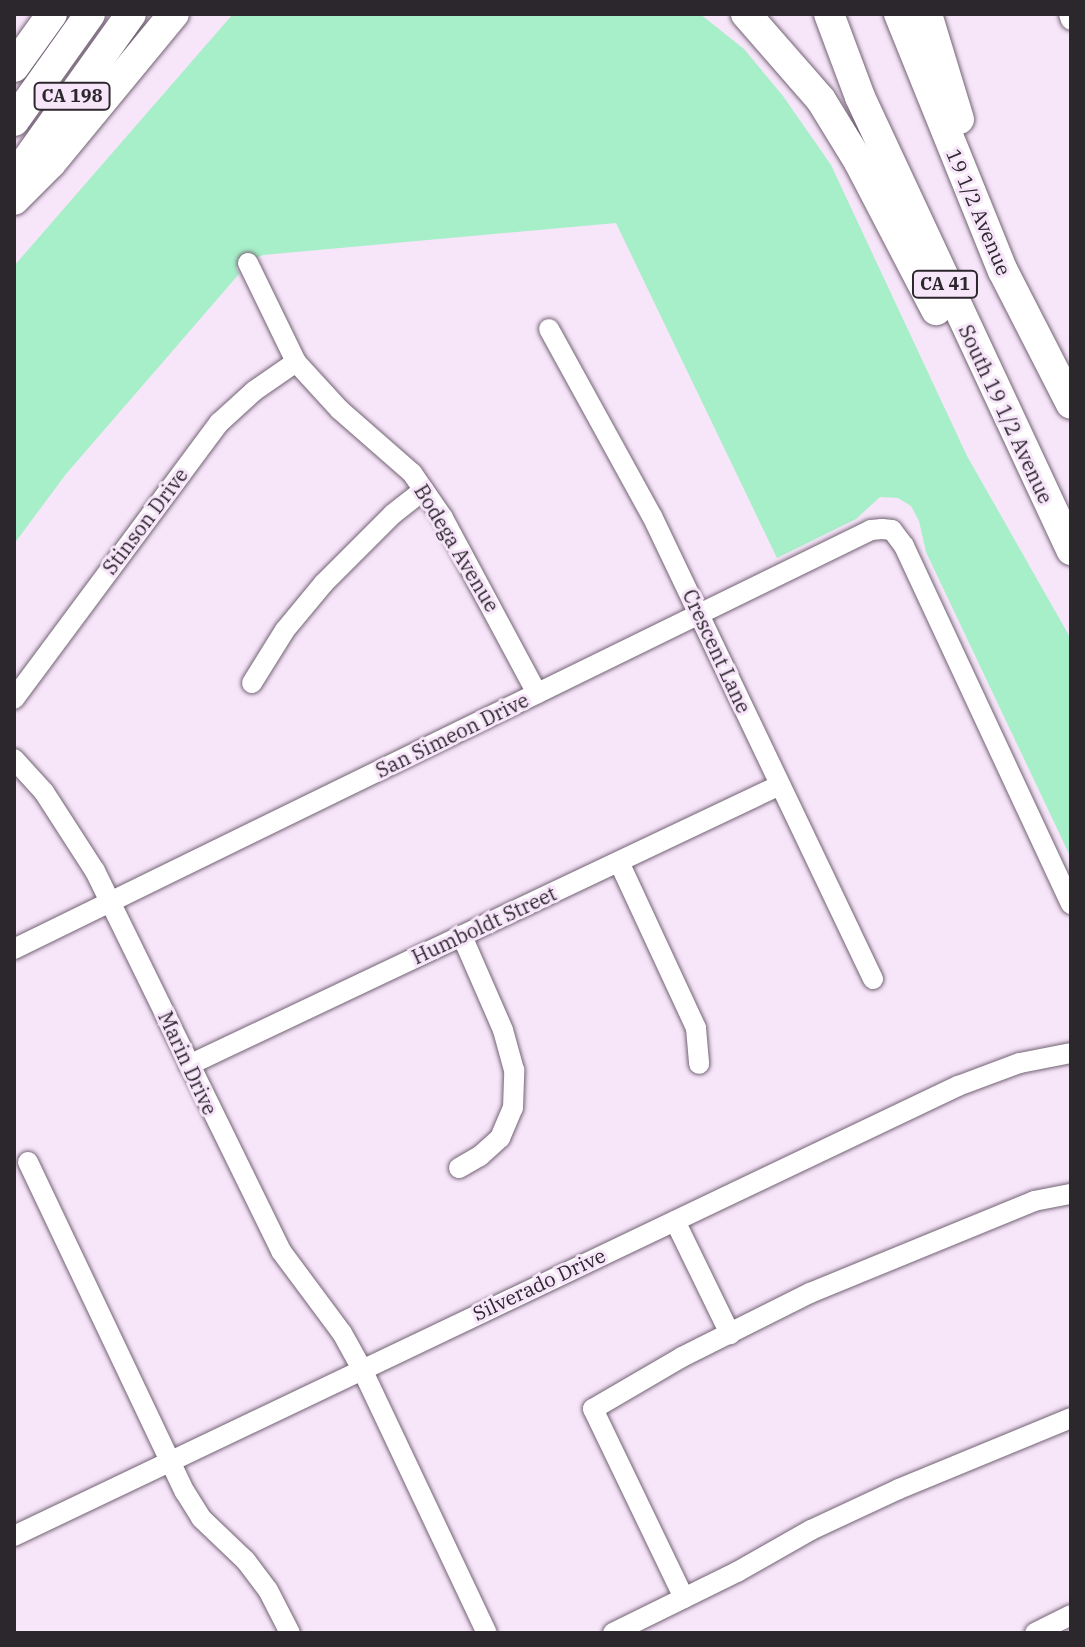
<!DOCTYPE html>
<style>
body{margin:0}
#map{position:relative;width:1085px;height:1647px;overflow:hidden;background:#f7e5f9;font-family:"IBM Plex Serif",serif}
div>[style]{position:absolute}
.green>*{inset:0;background:#a6efc8}
.roads{filter:drop-shadow(0 0 2px #726374) drop-shadow(0 0 2px #726374)}
.minor>*{height:20px;margin:-10px;padding:0 10px;transform-origin:10px;border-radius:10px;background:#fff}
.highway>*{height:30px;margin:-15px;padding:0 15px;transform-origin:15px;border-radius:15px;background:#fff}
span{translate:-50% -50%;white-space:nowrap;text-align:center;line-height:1.15;-webkit-text-stroke:6px #f7e5f9;paint-order:stroke}
.shield-label span{padding:2px 6px;background:#f7e5f9;border:2px solid;border-radius:6px;-webkit-text-stroke-width:0}
.shield-label{font-size:18px;color:#2c262d;font-weight:700}
.street-label{font-size:20px;color:#2c262d}
.frame{position:absolute;inset:0;border:16px solid #2c262d;pointer-events:none}
</style>
<div id="map">
<div class="green">
<i style="clip-path:polygon(233px 14px,700px 14px,744px 49px,783px 96px,831px 165px,967px 456px,1071px 639px,1071px 858px,926px 552px,919px 521px,911px 506px,898px 498px,880px 497px,856px 519px,777px 558px,616px 223px,263px 255px,236px 267px,239px 274px,66px 474px,14px 544px,14px 266px)"></i>
</div>
<div class="roads">
<div class="minor">
<i style="left:1069px;top:14px;width:6px;rotate:72deg"></i>
<i style="left:248px;top:263px;width:110px;rotate:64.1deg"></i>
<i style="left:296px;top:362px;width:65px;rotate:47.5deg"></i>
<i style="left:340px;top:410px;width:96px;rotate:41.2deg"></i>
<i style="left:412px;top:473px;width:55px;rotate:55.4deg"></i>
<i style="left:443px;top:518px;width:199px;rotate:61.8deg"></i>
<i style="left:549px;top:329px;width:213px;rotate:61.2deg"></i>
<i style="left:652px;top:516px;width:513px;rotate:64.48deg"></i>
<i style="left:252px;top:683px;width:62px;rotate:-58.1deg"></i>
<i style="left:285px;top:630px;width:60px;rotate:-50.4deg"></i>
<i style="left:323px;top:584px;width:99px;rotate:-45deg"></i>
<i style="left:393px;top:514px;width:39px;rotate:-38deg"></i>
<i style="left:14px;top:699px;width:344px;rotate:-53.4deg"></i>
<i style="left:219px;top:423px;width:47px;rotate:-42.4deg"></i>
<i style="left:254px;top:391px;width:51px;rotate:-34.6deg"></i>
<i style="left:14px;top:759px;width:45px;rotate:47.7deg"></i>
<i style="left:44px;top:792px;width:94px;rotate:57.2deg"></i>
<i style="left:95px;top:871px;width:423px;rotate:63.9deg"></i>
<i style="left:281px;top:1251px;width:102px;rotate:53.4deg"></i>
<i style="left:342px;top:1333px;width:39px;rotate:61deg"></i>
<i style="left:361px;top:1367px;width:294px;rotate:64.7deg"></i>
<i style="left:619px;top:862px;width:183px;rotate:65.1deg"></i>
<i style="left:696px;top:1028px;width:36px;rotate:85deg"></i>
<i style="left:14px;top:949px;width:954px;rotate:-26.05deg"></i>
<i style="left:871px;top:530px;width:11px;rotate:-5deg"></i>
<i style="left:882px;top:529px;width:10px;rotate:6deg"></i>
<i style="left:892px;top:530px;width:20px;rotate:53deg"></i>
<i style="left:904px;top:546px;width:395px;rotate:65deg"></i>
<i style="left:189px;top:1065px;width:654px;rotate:-25.35deg"></i>
<i style="left:28px;top:1162px;width:365px;rotate:64.6deg"></i>
<i style="left:185px;top:1492px;width:31px;rotate:58deg"></i>
<i style="left:201px;top:1518px;width:62px;rotate:43.7deg"></i>
<i style="left:246px;top:1561px;width:36px;rotate:53deg"></i>
<i style="left:268px;top:1590px;width:48px;rotate:62.9deg"></i>
<i style="left:459px;top:1168px;width:24px;rotate:-30deg"></i>
<i style="left:480px;top:1156px;width:27px;rotate:-42deg"></i>
<i style="left:500px;top:1138px;width:33px;rotate:-67deg"></i>
<i style="left:513px;top:1108px;width:38px;rotate:-88deg"></i>
<i style="left:514px;top:1070px;width:41px;rotate:-105.4deg"></i>
<i style="left:503px;top:1030px;width:103px;rotate:-113.6deg"></i>
<i style="left:675px;top:1221px;width:126px;rotate:64deg"></i>
<i style="left:14px;top:1536px;width:1046px;rotate:-25.49deg"></i>
<i style="left:958px;top:1086px;width:66px;rotate:-20.4deg"></i>
<i style="left:1020px;top:1063px;width:52px;rotate:-11.1deg"></i>
<i style="left:684px;top:1598px;width:210px;rotate:-115.7deg"></i>
<i style="left:593px;top:1409px;width:103px;rotate:-30.3deg"></i>
<i style="left:682px;top:1357px;width:143px;rotate:-26.6deg"></i>
<i style="left:810px;top:1293px;width:242px;rotate:-22.3deg"></i>
<i style="left:1034px;top:1201px;width:38px;rotate:-11deg"></i>
<i style="left:613px;top:1633px;width:138px;rotate:-26.2deg"></i>
<i style="left:737px;top:1572px;width:85px;rotate:-29.6deg"></i>
<i style="left:811px;top:1530px;width:97px;rotate:-25deg"></i>
<i style="left:899px;top:1489px;width:186px;rotate:-22.4deg"></i>
<i style="left:1035px;top:1633px;width:40px;rotate:-26.6deg"></i>
</div>
<div class="highway">
<i style="left:746px;top:14px;width:114px;rotate:48.9deg"></i>
<i style="left:821px;top:100px;width:73px;rotate:58.5deg"></i>
<i style="left:859px;top:162px;width:167px;rotate:62.5deg"></i>
<i style="left:829px;top:14px;width:89px;rotate:69.5deg"></i>
<i style="left:860px;top:97px;width:500px;rotate:65deg"></i>
<i style="left:899px;top:14px;width:277px;rotate:68deg"></i>
<i style="left:1003px;top:271px;width:149px;rotate:62.9deg"></i>
<i style="left:927px;top:14px;width:110px;rotate:73.1deg"></i>
<i style="left:14px;top:67px;width:65px;rotate:-54.4deg"></i>
<i style="left:14px;top:121px;width:131px;rotate:-54.6deg"></i>
<i style="left:14px;top:178px;width:201px;rotate:-54.5deg"></i>
<i style="left:14px;top:200px;width:52px;rotate:-45deg"></i>
<i style="left:51px;top:163px;width:193px;rotate:-50.5deg"></i>
</div>
</div>
<div class="shield-label">
<span style="left:72px;top:96px">CA 198</span>
<span style="left:945px;top:284px">CA 41</span>
</div>
<div class="street-label">
<span style="left:979px;top:212px;rotate:67deg">19 1/2 Avenue</span>
<span style="left:1006px;top:414px;rotate:65deg">South 19 1/2 Avenue</span>
<span style="left:145px;top:521px;rotate:-53deg">Stinson Drive</span>
<span style="left:457px;top:548px;rotate:59deg">Bodega Avenue</span>
<span style="left:717px;top:651px;rotate:65deg">Crescent Lane</span>
<span style="left:452px;top:735px;rotate:-26deg">San Simeon Drive</span>
<span style="left:484px;top:925px;rotate:-25deg">Humboldt Street</span>
<span style="left:188px;top:1063px;rotate:65deg">Marin Drive</span>
<span style="left:539px;top:1284px;rotate:-25deg">Silverado Drive</span>
</div>
<div class="frame"></div>
</div>
